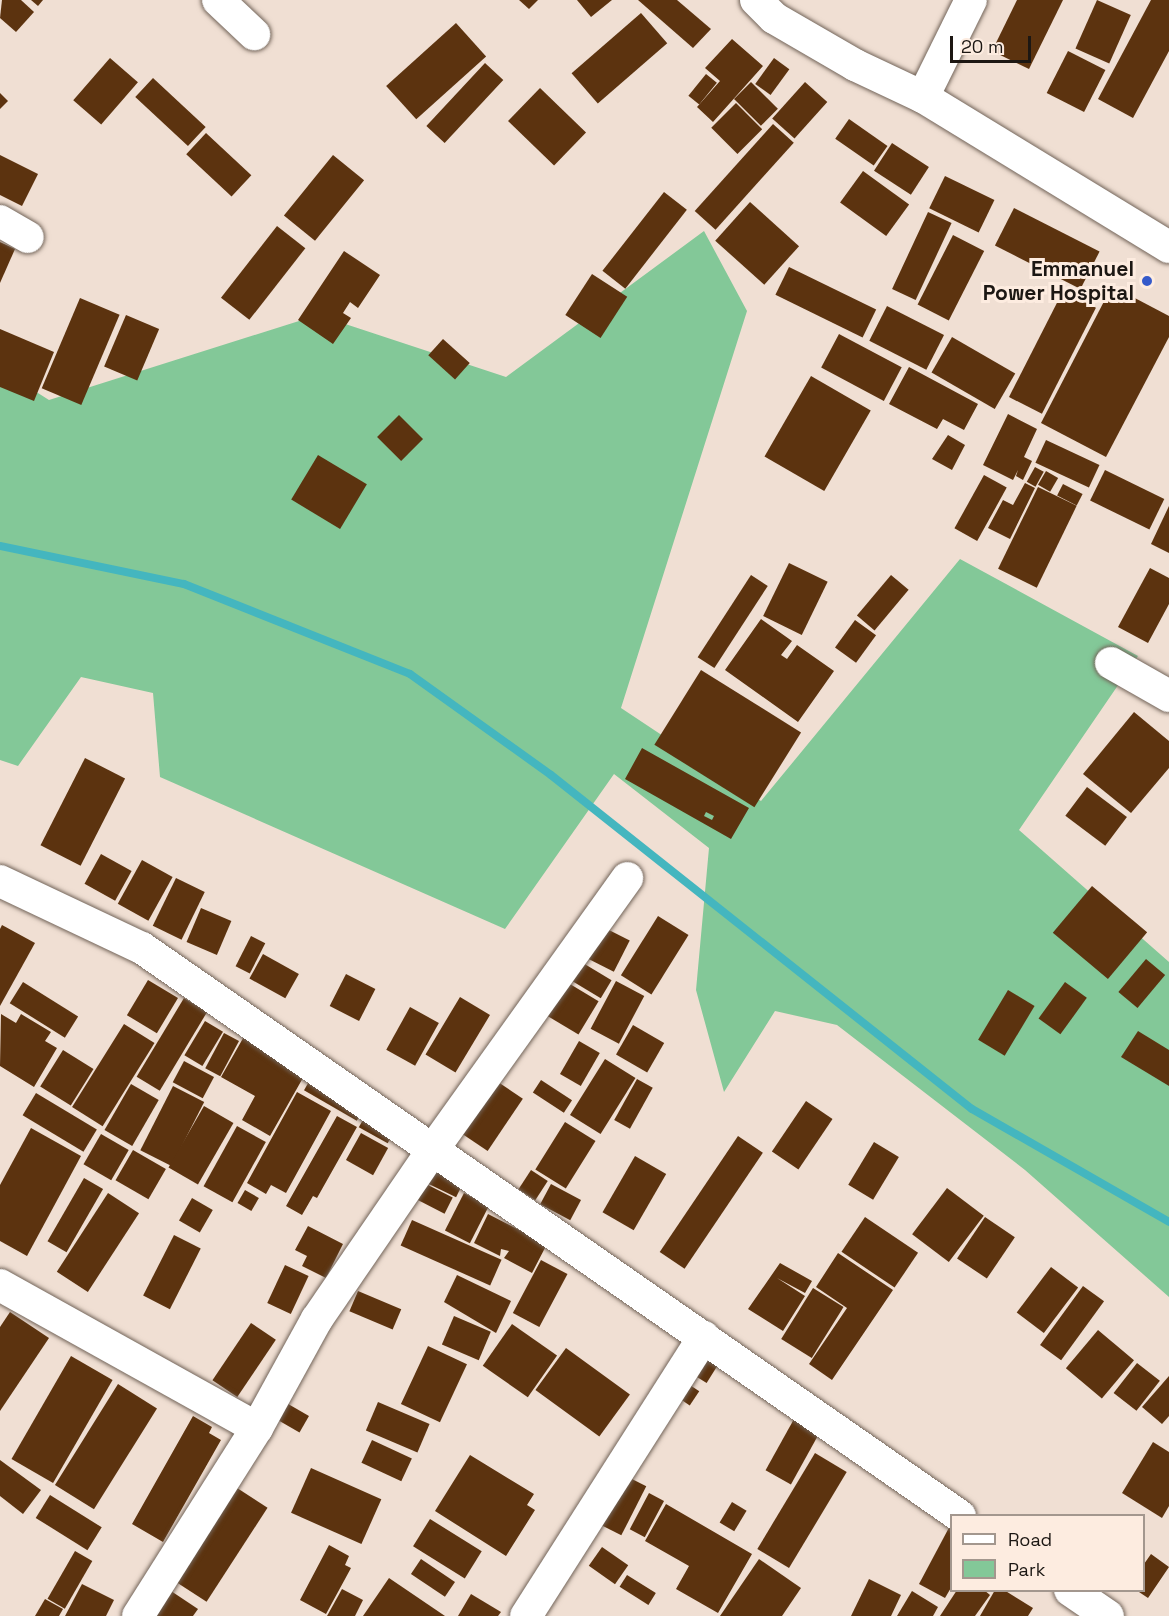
<!DOCTYPE html>
<style>
body{margin:0}
#map{position:relative;width:1169px;height:1616px;overflow:hidden;background:#f0dfd3;font-family:"Space Grotesk",sans-serif}
div>[style]{position:absolute}
.green>*{inset:0;background:#83c898}
.stream>*{height:8px;margin:-4px;padding:0 4px;transform-origin:4px;border-radius:4px;background:#44b6bf}
.building>*{inset:0;background:#5c330f;transform-origin:0 0}
.roads{filter:drop-shadow(0 0 2px #726459) drop-shadow(0 0 2px #726459)}
.minor>*{height:32px;margin:-16px;padding:0 16px;transform-origin:16px;border-radius:16px;background:#fff}
.dots>*{width:16px;height:16px;translate:-50% -50%;box-sizing:border-box;border:3px solid #fdece0;border-radius:50%}
span{translate:-50% -50%;white-space:nowrap;text-align:center;line-height:1.15;-webkit-text-stroke:6px #fdece0;paint-order:stroke}
.poi-label{font-size:21px;color:#1c1713;font-weight:700}
.right{translate:-100% -50%;text-align:right}
.legend{position:absolute;left:950px;top:1514px;width:195px;height:78px;box-sizing:border-box;background:#fdece0;border:2px solid #a3978e;margin:0;padding:8px 10px;list-style:none;font-size:18px;color:#1c1713}
.legend li{display:flex;align-items:center;gap:12px;height:30px}
.legend b{width:30px;border:2px solid #a3978e}
.scale{position:absolute;left:950px;top:36px;width:81px;height:27px;box-sizing:border-box;border:3px solid #1c1713;border-top:0;padding-left:8px;font-size:18px;line-height:21px;white-space:nowrap;color:#1c1713;-webkit-text-stroke:4px #fdece0;paint-order:stroke}
</style>
<div id="map">
<div class="green">
<i style="clip-path:polygon(704px 231px,747px 311px,621px 708px,761px 801px,960px 559px,1138px 656px,1019px 830px,1169px 962px,1169px 1297px,1025px 1170px,837px 1025px,775px 1011px,724px 1092px,696px 990px,709px 848px,614px 774px,505px 929px,160px 777px,153px 693px,81px 677px,18px 766px,0 760px,0 369px,49px 400px,318px 315px,506px 377px)"></i>
</div>
<div class="stream">
<i style="left:0;top:546px;width:188px;rotate:11.7deg"></i>
<i style="left:184px;top:584px;width:243px;rotate:21.7deg"></i>
<i style="left:410px;top:674px;width:173px;rotate:35.6deg"></i>
<i style="left:551px;top:775px;width:537px;rotate:38.43deg"></i>
<i style="left:972px;top:1109px;width:227px;rotate:29.8deg"></i>
</div>
<div class="building">
<i style="clip-path:polygon(2px 0,21px 0,34px 12px,16px 32px,0 18px)"></i>
<i style="clip-path:polygon(31px 0,43px 0,38px 6px)"></i>
<i style="clip-path:polygon(519px 0,538px 0,529px 9px)"></i>
<i style="clip-path:polygon(577px 0,612px 0,591px 17px)"></i>
<i style="clip-path:polygon(638px 0,677px 0,711px 29px,693px 48px)"></i>
<i style="clip-path:polygon(1017px 0,1063px 0,1029px 69px,992px 51px)"></i>
<i style="left:1097px;top:0;width:37px;height:53px;rotate:24deg"></i>
<i style="clip-path:polygon(1151px 0,1169px 0,1169px 51px,1133px 118px,1098px 99px)"></i>
<i style="left:641px;top:13px;width:40px;height:92px;rotate:49deg"></i>
<i style="left:456px;top:23px;width:45px;height:94px;rotate:48deg"></i>
<i style="clip-path:polygon(732px 39px,763px 66px,713px 122px,697px 107px,720px 81px,705px 68px)"></i>
<i style="left:1068px;top:51px;width:42px;height:47px;rotate:27deg"></i>
<i style="left:110px;top:58px;width:37px;height:56px;rotate:41deg"></i>
<i style="left:774px;top:58px;width:19px;height:32px;rotate:36deg"></i>
<i style="left:485px;top:63px;width:25px;height:86px;rotate:43deg"></i>
<i style="left:706px;top:74px;width:14px;height:28px;rotate:39deg"></i>
<i style="left:153px;top:78px;width:72px;height:26px;rotate:43deg"></i>
<i style="left:751px;top:82px;width:38px;height:24px;rotate:45deg"></i>
<i style="left:805px;top:82px;width:30px;height:49px;rotate:42deg"></i>
<i style="left:540px;top:88px;width:64px;height:46px;rotate:44deg"></i>
<i style="clip-path:polygon(0 93px,8px 101px,0 109px)"></i>
<i style="left:736px;top:103px;width:37px;height:35px;rotate:45deg"></i>
<i style="left:849px;top:119px;width:47px;height:24px;rotate:35deg"></i>
<i style="left:773px;top:124px;width:28px;height:117px;rotate:42deg"></i>
<i style="left:206px;top:133px;width:62px;height:29px;rotate:43deg"></i>
<i style="left:892px;top:143px;width:44px;height:33px;rotate:33deg"></i>
<i style="clip-path:polygon(0 155px,38px 174px,22px 206px,0 195px)"></i>
<i style="left:333px;top:155px;width:40px;height:78px;rotate:39deg"></i>
<i style="left:863px;top:171px;width:57px;height:39px;rotate:36deg"></i>
<i style="left:945px;top:176px;width:55px;height:36px;rotate:26deg"></i>
<i style="left:664px;top:192px;width:29px;height:100px;rotate:38deg"></i>
<i style="left:750px;top:202px;width:66px;height:52px;rotate:42deg"></i>
<i style="left:1014px;top:208px;width:96px;height:42px;rotate:27deg"></i>
<i style="left:928px;top:212px;width:26px;height:85px;rotate:25deg"></i>
<i style="left:277px;top:226px;width:36px;height:91px;rotate:38deg"></i>
<i style="left:953px;top:235px;width:35px;height:78px;rotate:27deg"></i>
<i style="clip-path:polygon(0 242px,15px 249px,0 283px)"></i>
<i style="clip-path:polygon(344px 251px,380px 275px,358px 308px,350px 302px,343px 313px,351px 318px,333px 344px,298px 320px)"></i>
<i style="left:789px;top:267px;width:97px;height:31px;rotate:26deg"></i>
<i style="left:592px;top:274px;width:42px;height:49px;rotate:33deg"></i>
<i style="clip-path:polygon(1112px 286px,1169px 316px,1169px 337px,1106px 457px,1041px 423px)"></i>
<i style="left:1063px;top:291px;width:37px;height:119px;rotate:27deg"></i>
<i style="left:80px;top:298px;width:43px;height:98px;rotate:23deg"></i>
<i style="left:887px;top:306px;width:64px;height:39px;rotate:27deg"></i>
<i style="left:126px;top:315px;width:36px;height:56px;rotate:23deg"></i>
<i style="clip-path:polygon(0 329px,54px 352px,34px 401px,0 387px)"></i>
<i style="left:839px;top:334px;width:71px;height:38px;rotate:28deg"></i>
<i style="left:952px;top:337px;width:73px;height:41px;rotate:30deg"></i>
<i style="left:443px;top:339px;width:36px;height:22px;rotate:42deg"></i>
<i style="clip-path:polygon(909px 367px,978px 404px,964px 430px,943px 419px,937px 429px,889px 404px)"></i>
<i style="left:811px;top:376px;width:69px;height:93px;rotate:30deg"></i>
<i style="clip-path:polygon(1008px 414px,1037px 429px,1024px 457px,1032px 461px,1023px 480px,1016px 476px,1018px 470px,1013px 480px,983px 465px)"></i>
<i style="left:399px;top:415px;width:34px;height:31px;rotate:45deg"></i>
<i style="clip-path:polygon(948px 435px,965px 445px,952px 470px,932px 459px)"></i>
<i style="left:1046px;top:440px;width:59px;height:25px;rotate:25deg"></i>
<i style="left:318px;top:455px;width:57px;height:52px;rotate:31deg"></i>
<i style="left:1035px;top:467px;width:10px;height:17px;rotate:29deg"></i>
<i style="left:1105px;top:470px;width:66px;height:34px;rotate:26deg"></i>
<i style="left:1046px;top:471px;width:14px;height:16px;rotate:30deg"></i>
<i style="left:984px;top:475px;width:26px;height:61px;rotate:29deg"></i>
<i style="clip-path:polygon(1025px 483px,1035px 488px,1010px 539px,988px 528px,1003px 500px,1013px 505px)"></i>
<i style="left:1063px;top:484px;width:22px;height:13px;rotate:27deg"></i>
<i style="left:1038px;top:487px;width:43px;height:91px;rotate:26deg"></i>
<i style="clip-path:polygon(1169px 506px,1169px 553px,1151px 544px)"></i>
<i style="left:789px;top:563px;width:43px;height:59px;rotate:26deg"></i>
<i style="clip-path:polygon(1150px 568px,1169px 578px,1169px 604px,1148px 643px,1118px 627px)"></i>
<i style="left:751px;top:575px;width:20px;height:98px;rotate:33deg"></i>
<i style="left:891px;top:575px;width:23px;height:53px;rotate:40deg"></i>
<i style="clip-path:polygon(761px 619px,792px 641px,781px 655px,787px 659px,797px 645px,834px 671px,798px 722px,725px 670px)"></i>
<i style="left:855px;top:620px;width:26px;height:34px;rotate:36deg"></i>
<i style="left:701px;top:670px;width:118px;height:88px;rotate:32deg"></i>
<i style="clip-path:polygon(1134px 712px,1169px 741px,1169px 768px,1131px 813px,1083px 774px)"></i>
<i style="clip-path:polygon(evenodd,642px 748px,749px 808px,731px 839px,625px 779px,642px 748px,706px 812px,714px 816px,712px 820px,704px 816px,706px 812px)"></i>
<i style="left:85px;top:758px;width:45px;height:98px;rotate:27deg"></i>
<i style="left:1087px;top:787px;width:50px;height:36px;rotate:37deg"></i>
<i style="left:101px;top:854px;width:35px;height:34px;rotate:29deg"></i>
<i style="left:142px;top:860px;width:35px;height:50px;rotate:29deg"></i>
<i style="left:176px;top:878px;width:32px;height:53px;rotate:26deg"></i>
<i style="left:1092px;top:886px;width:72px;height:61px;rotate:40deg"></i>
<i style="left:201px;top:908px;width:33px;height:37px;rotate:23deg"></i>
<i style="left:658px;top:916px;width:36px;height:70px;rotate:32deg"></i>
<i style="clip-path:polygon(2px 925px,35px 943px,0 1006px,0 929px)"></i>
<i style="left:603px;top:927px;width:30px;height:35px;rotate:27deg"></i>
<i style="left:251px;top:936px;width:16px;height:34px;rotate:27deg"></i>
<i style="left:263px;top:954px;width:41px;height:28px;rotate:29deg"></i>
<i style="left:573px;top:957px;width:45px;height:21px;rotate:31deg"></i>
<i style="left:1146px;top:959px;width:25px;height:43px;rotate:40deg"></i>
<i style="left:346px;top:974px;width:33px;height:36px;rotate:27deg"></i>
<i style="left:560px;top:978px;width:45px;height:39px;rotate:31deg"></i>
<i style="left:148px;top:980px;width:35px;height:41px;rotate:31deg"></i>
<i style="left:616px;top:981px;width:32px;height:54px;rotate:28deg"></i>
<i style="left:23px;top:982px;width:65px;height:25px;rotate:32deg"></i>
<i style="left:1065px;top:982px;width:27px;height:45px;rotate:36deg"></i>
<i style="left:1008px;top:990px;width:31px;height:58px;rotate:31deg"></i>
<i style="left:460px;top:997px;width:35px;height:67px;rotate:31deg"></i>
<i style="left:184px;top:998px;width:27px;height:92px;rotate:31deg"></i>
<i style="left:410px;top:1007px;width:33px;height:49px;rotate:29deg"></i>
<i style="clip-path:polygon(1px 1014px,16px 1023px,21px 1014px,51px 1032px,45px 1041px,57px 1048px,34px 1087px,0 1066px)"></i>
<i style="left:205px;top:1021px;width:21px;height:40px;rotate:31deg"></i>
<i style="left:124px;top:1024px;width:36px;height:98px;rotate:32deg"></i>
<i style="left:633px;top:1025px;width:36px;height:34px;rotate:30deg"></i>
<i style="clip-path:polygon(1138px 1031px,1169px 1050px,1169px 1086px,1121px 1057px)"></i>
<i style="left:224px;top:1033px;width:17px;height:40px;rotate:28deg"></i>
<i style="clip-path:polygon(246px 1033px,308px 1069px,270px 1136px,242px 1120px,255px 1096px,221px 1077px)"></i>
<i style="left:579px;top:1041px;width:24px;height:38px;rotate:30deg"></i>
<i style="left:63px;top:1050px;width:36px;height:43px;rotate:32deg"></i>
<i style="left:605px;top:1059px;width:36px;height:66px;rotate:32deg"></i>
<i style="left:184px;top:1061px;width:34px;height:24px;rotate:28deg"></i>
<i style="left:314px;top:1073px;width:61px;height:20px;rotate:30deg"></i>
<i style="left:637px;top:1079px;width:18px;height:47px;rotate:29deg"></i>
<i style="left:541px;top:1080px;width:37px;height:15px;rotate:33deg"></i>
<i style="left:498px;top:1082px;width:30px;height:63px;rotate:34deg"></i>
<i style="left:131px;top:1084px;width:32px;height:53px;rotate:30deg"></i>
<i style="left:173px;top:1086px;width:35px;height:72px;rotate:27deg"></i>
<i style="clip-path:polygon(297px 1092px,331px 1111px,286px 1193px,271px 1185px,266px 1194px,247px 1183px)"></i>
<i style="left:36px;top:1093px;width:71px;height:26px;rotate:31deg"></i>
<i style="left:806px;top:1101px;width:32px;height:61px;rotate:34deg"></i>
<i style="left:204px;top:1106px;width:34px;height:71px;rotate:30deg"></i>
<i style="left:369px;top:1109px;width:33px;height:21px;rotate:29deg"></i>
<i style="clip-path:polygon(337px 1116px,357px 1127px,317px 1198px,313px 1196px,302px 1215px,286px 1206px)"></i>
<i style="left:565px;top:1122px;width:36px;height:56px;rotate:32deg"></i>
<i style="left:237px;top:1126px;width:33px;height:69px;rotate:29deg"></i>
<i style="clip-path:polygon(31px 1128px,81px 1156px,27px 1256px,0 1241px,0 1185px)"></i>
<i style="left:361px;top:1133px;width:31px;height:31px;rotate:29deg"></i>
<i style="left:101px;top:1134px;width:32px;height:35px;rotate:30deg"></i>
<i style="left:738px;top:1136px;width:30px;height:140px;rotate:34deg"></i>
<i style="left:874px;top:1142px;width:29px;height:50px;rotate:31deg"></i>
<i style="left:133px;top:1150px;width:38px;height:35px;rotate:30deg"></i>
<i style="left:635px;top:1156px;width:36px;height:65px;rotate:30deg"></i>
<i style="left:424px;top:1165px;width:43px;height:15px;rotate:26deg"></i>
<i style="left:531px;top:1170px;width:20px;height:23px;rotate:33deg"></i>
<i style="left:84px;top:1178px;width:22px;height:73px;rotate:30deg"></i>
<i style="left:426px;top:1184px;width:30px;height:18px;rotate:27deg"></i>
<i style="left:551px;top:1184px;width:34px;height:23px;rotate:28deg"></i>
<i style="left:947px;top:1188px;width:46px;height:58px;rotate:37deg"></i>
<i style="left:245px;top:1190px;width:16px;height:15px;rotate:30deg"></i>
<i style="left:108px;top:1193px;width:37px;height:94px;rotate:33deg"></i>
<i style="left:464px;top:1193px;width:28px;height:42px;rotate:27deg"></i>
<i style="left:192px;top:1198px;width:24px;height:26px;rotate:30deg"></i>
<i style="clip-path:polygon(488px 1214px,547px 1244px,532px 1273px,504px 1258px,509px 1251px,501px 1249px,500px 1256px,474px 1243px)"></i>
<i style="left:865px;top:1217px;width:64px;height:42px;rotate:34deg"></i>
<i style="left:985px;top:1217px;width:36px;height:50px;rotate:34deg"></i>
<i style="left:412px;top:1220px;width:98px;height:28px;rotate:24deg"></i>
<i style="clip-path:polygon(308px 1226px,343px 1244px,326px 1278px,302px 1266px,307px 1256px,295px 1250px)"></i>
<i style="left:174px;top:1235px;width:30px;height:68px;rotate:27deg"></i>
<i style="clip-path:polygon(838px 1253px,893px 1290px,832px 1380px,809px 1364px,847px 1308px,816px 1287px)"></i>
<i style="left:541px;top:1260px;width:30px;height:60px;rotate:28deg"></i>
<i style="clip-path:polygon(780px 1263px,812px 1281px,805px 1293px,777px 1278px,805px 1296px,783px 1331px,748px 1309px)"></i>
<i style="left:285px;top:1265px;width:26px;height:42px;rotate:25deg"></i>
<i style="left:1051px;top:1267px;width:34px;height:57px;rotate:37deg"></i>
<i style="clip-path:polygon(457px 1275px,511px 1301px,496px 1333px,444px 1302px)"></i>
<i style="left:1083px;top:1286px;width:26px;height:73px;rotate:36deg"></i>
<i style="left:813px;top:1288px;width:36px;height:60px;rotate:32deg"></i>
<i style="left:358px;top:1291px;width:47px;height:22px;rotate:23deg"></i>
<i style="clip-path:polygon(10px 1312px,49px 1338px,0 1411px,0 1327px)"></i>
<i style="left:454px;top:1316px;width:40px;height:31px;rotate:23deg"></i>
<i style="left:251px;top:1323px;width:30px;height:69px;rotate:34deg"></i>
<i style="left:512px;top:1324px;width:55px;height:51px;rotate:35deg"></i>
<i style="left:1098px;top:1330px;width:47px;height:50px;rotate:40deg"></i>
<i style="left:708px;top:1345px;width:19px;height:33px;rotate:32deg"></i>
<i style="left:428px;top:1346px;width:43px;height:64px;rotate:25deg"></i>
<i style="left:566px;top:1348px;width:79px;height:52px;rotate:36deg"></i>
<i style="left:71px;top:1356px;width:48px;height:119px;rotate:30deg"></i>
<i style="left:1137px;top:1363px;width:29px;height:38px;rotate:38deg"></i>
<i style="clip-path:polygon(1169px 1376px,1169px 1416px,1162px 1424px,1142px 1407px)"></i>
<i style="left:681px;top:1379px;width:22px;height:17px;rotate:34deg"></i>
<i style="left:118px;top:1384px;width:46px;height:119px;rotate:32deg"></i>
<i style="left:283px;top:1401px;width:30px;height:19px;rotate:30deg"></i>
<i style="left:378px;top:1402px;width:56px;height:31px;rotate:23deg"></i>
<i style="left:799px;top:1410px;width:29px;height:69px;rotate:29deg"></i>
<i style="clip-path:polygon(193px 1416px,212px 1427px,209px 1433px,221px 1440px,163px 1542px,132px 1524px)"></i>
<i style="left:372px;top:1440px;width:44px;height:25px;rotate:25deg"></i>
<i style="clip-path:polygon(1153px 1442px,1169px 1452px,1169px 1506px,1162px 1518px,1122px 1493px)"></i>
<i style="left:815px;top:1453px;width:37px;height:112px;rotate:31deg"></i>
<i style="clip-path:polygon(470px 1455px,534px 1494px,527px 1505px,535px 1510px,506px 1556px,435px 1511px)"></i>
<i style="clip-path:polygon(0 1460px,41px 1490px,23px 1514px,0 1496px)"></i>
<i style="left:311px;top:1468px;width:77px;height:49px;rotate:24deg"></i>
<i style="left:624px;top:1475px;width:25px;height:55px;rotate:27deg"></i>
<i style="left:234px;top:1486px;width:40px;height:112px;rotate:33deg"></i>
<i style="left:649px;top:1493px;width:17px;height:41px;rotate:28deg"></i>
<i style="left:50px;top:1495px;width:61px;height:27px;rotate:32deg"></i>
<i style="left:732px;top:1502px;width:17px;height:24px;rotate:31deg"></i>
<i style="clip-path:polygon(666px 1504px,752px 1554px,718px 1613px,676px 1589px,689px 1566px,645px 1541px)"></i>
<i style="left:430px;top:1519px;width:61px;height:32px;rotate:32deg"></i>
<i style="clip-path:polygon(952px 1522px,952px 1586px,945px 1598px,919px 1584px)"></i>
<i style="clip-path:polygon(329px 1545px,349px 1556px,345px 1565px,351px 1568px,326px 1614px,300px 1600px)"></i>
<i style="left:602px;top:1547px;width:32px;height:23px;rotate:35deg"></i>
<i style="left:75px;top:1551px;width:20px;height:55px;rotate:30deg"></i>
<i style="clip-path:polygon(1151px 1554px,1169px 1567px,1148px 1598px,1136px 1590px,1144px 1590px,1144px 1564px)"></i>
<i style="left:421px;top:1559px;width:41px;height:18px;rotate:34deg"></i>
<i style="clip-path:polygon(759px 1559px,801px 1588px,782px 1616px,720px 1616px)"></i>
<i style="left:627px;top:1575px;width:34px;height:14px;rotate:32deg"></i>
<i style="clip-path:polygon(389px 1578px,445px 1616px,363px 1616px)"></i>
<i style="clip-path:polygon(869px 1579px,901px 1595px,891px 1616px,851px 1616px)"></i>
<i style="clip-path:polygon(82px 1584px,114px 1600px,106px 1616px,65px 1616px)"></i>
<i style="clip-path:polygon(168px 1589px,198px 1609px,193px 1616px,149px 1616px)"></i>
<i style="clip-path:polygon(342px 1589px,363px 1600px,355px 1616px,327px 1616px)"></i>
<i style="clip-path:polygon(957px 1590px,984px 1590px,990px 1595px,975px 1616px,940px 1616px)"></i>
<i style="clip-path:polygon(995px 1590px,1004px 1590px,1033px 1608px,1028px 1616px,980px 1616px)"></i>
<i style="clip-path:polygon(912px 1591px,938px 1607px,933px 1616px,897px 1616px)"></i>
<i style="clip-path:polygon(471px 1594px,501px 1612px,498px 1616px,458px 1616px)"></i>
<i style="clip-path:polygon(45px 1599px,63px 1609px,59px 1616px,35px 1616px)"></i>
</div>
<div class="roads">
<div class="minor">
<i style="left:218px;top:0;width:50px;rotate:43.4deg"></i>
<i style="left:756px;top:0;width:25px;rotate:45deg"></i>
<i style="left:774px;top:18px;width:94px;rotate:30.1deg"></i>
<i style="left:855px;top:65px;width:75px;rotate:25.2deg"></i>
<i style="left:923px;top:97px;width:288px;rotate:31.4deg"></i>
<i style="left:923px;top:97px;width:108px;rotate:-63.7deg"></i>
<i style="left:0;top:221px;width:32px;rotate:30deg"></i>
<i style="left:1111px;top:663px;width:67px;rotate:29.6deg"></i>
<i style="left:0;top:881px;width:157px;rotate:25.3deg"></i>
<i style="left:142px;top:948px;width:996px;rotate:34.78deg"></i>
<i style="left:0;top:1285px;width:294px;rotate:29.1deg"></i>
<i style="left:1070px;top:1590px;width:46px;rotate:34.4deg"></i>
<i style="left:138px;top:1616px;width:222px;rotate:-57.7deg"></i>
<i style="left:257px;top:1428px;width:124px;rotate:-61.2deg"></i>
<i style="left:317px;top:1319px;width:207px;rotate:-55.6deg"></i>
<i style="left:434px;top:1148px;width:332px;rotate:-54.4deg"></i>
<i style="left:526px;top:1616px;width:331px;rotate:-57.5deg"></i>
</div>
</div>
<div class="dots">
<i style="left:1147px;top:281px;background:#355aca"></i>
</div>
<div class="poi-label">
<span class="right" style="left:1134px;top:281px">Emmanuel<br>Power Hospital</span>
</div>
<ul class="legend">
<li><b style="height:8px;background:#fff"></b>Road</li>
<li><b style="height:16px;background:#83c898"></b>Park</li>
</ul>
<div class="scale">20 m</div>
</div>
